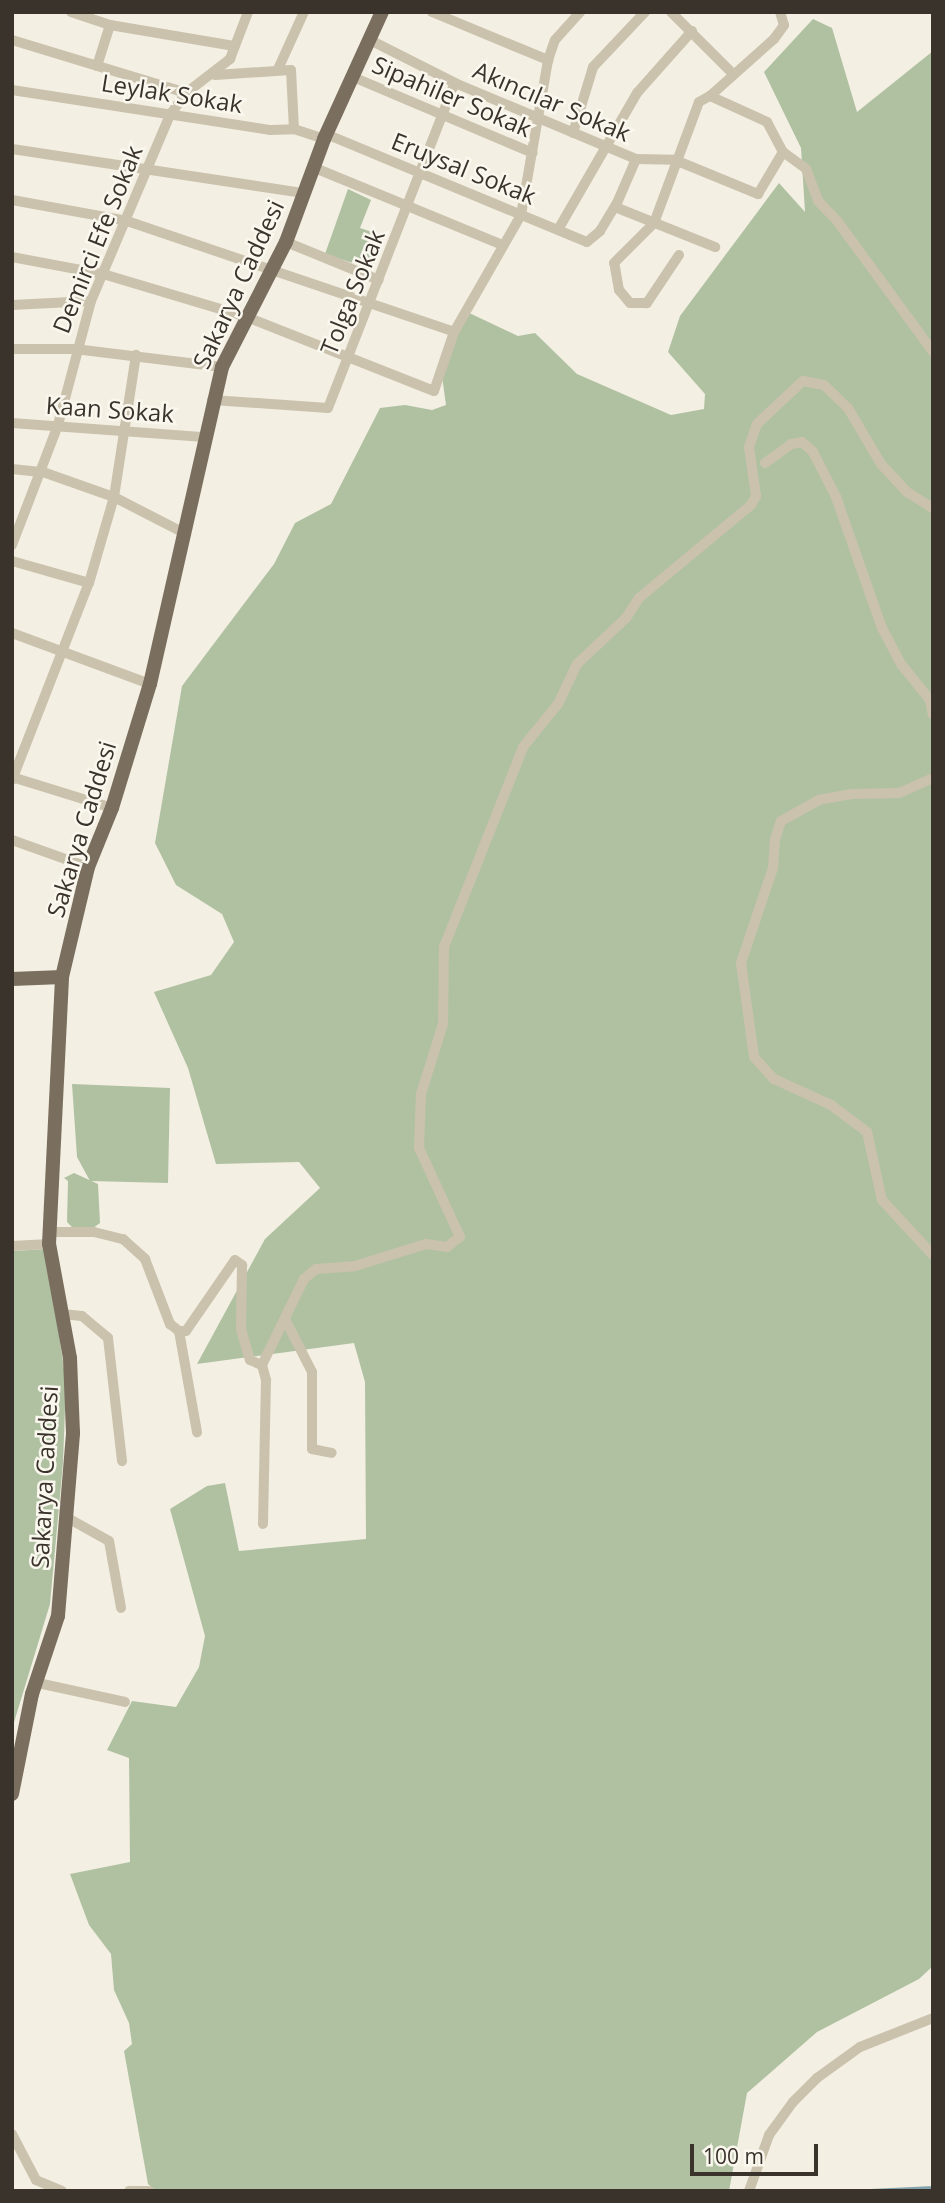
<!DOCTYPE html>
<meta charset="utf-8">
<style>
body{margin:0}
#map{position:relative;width:945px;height:2203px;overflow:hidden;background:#f3efe2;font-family:"Open Sans",sans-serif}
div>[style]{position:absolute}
.green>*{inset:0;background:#b0c1a2}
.stream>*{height:2.5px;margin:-1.25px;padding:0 1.25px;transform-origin:1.25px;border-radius:1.25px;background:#82a2ae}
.minor>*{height:10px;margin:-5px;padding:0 5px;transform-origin:5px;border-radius:5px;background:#cbc2ae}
.major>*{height:14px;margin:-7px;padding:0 7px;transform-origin:7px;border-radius:7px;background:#7a6e5e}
span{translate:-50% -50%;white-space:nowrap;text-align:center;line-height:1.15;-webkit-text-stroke:5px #faf7ee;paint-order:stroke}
.street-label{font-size:24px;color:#3a332c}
.frame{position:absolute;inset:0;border:14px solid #3a332c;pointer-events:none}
.scale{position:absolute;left:690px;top:2144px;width:128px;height:32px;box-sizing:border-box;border:4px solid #3a332c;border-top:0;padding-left:9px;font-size:21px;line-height:24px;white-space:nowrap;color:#3a332c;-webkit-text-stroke:5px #faf7ee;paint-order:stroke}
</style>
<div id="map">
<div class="green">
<i style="clip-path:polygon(813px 19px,832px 28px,857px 112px,933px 51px,933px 1966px,919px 1979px,817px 2032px,747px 2093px,729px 2191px,156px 2191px,148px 2184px,124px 2051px,132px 2044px,129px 2023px,114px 1990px,111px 1954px,89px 1925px,70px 1874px,130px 1862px,129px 1758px,107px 1750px,132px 1701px,176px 1707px,199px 1667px,205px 1636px,170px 1509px,207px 1486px,225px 1483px,239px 1551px,366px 1539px,365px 1382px,354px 1343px,197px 1364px,265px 1239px,320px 1188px,299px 1162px,216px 1164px,188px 1068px,154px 992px,211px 975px,234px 942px,222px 914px,176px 885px,155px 843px,182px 686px,274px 564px,295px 523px,331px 504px,380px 408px,405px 405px,432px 410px,446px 405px,442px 376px,465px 311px,518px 336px,535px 333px,577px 374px,671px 415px,704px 409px,705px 394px,668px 352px,680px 316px,779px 183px,805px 212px,801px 148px,764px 72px)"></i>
<i style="clip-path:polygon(348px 189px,371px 200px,360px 228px,384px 236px,371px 269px,325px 254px)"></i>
<i style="clip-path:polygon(72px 1084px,170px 1088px,168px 1183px,90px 1181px,77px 1157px)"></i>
<i style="clip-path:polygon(74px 1173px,98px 1184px,100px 1223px,93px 1228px,72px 1227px,67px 1222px,68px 1181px,64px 1178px)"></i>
<i style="clip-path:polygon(46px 1249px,66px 1382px,63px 1463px,50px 1604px,12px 1729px,12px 1251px)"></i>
</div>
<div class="stream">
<i style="left:850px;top:2191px;width:83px;rotate:-2.8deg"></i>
</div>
<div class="minor">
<i style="left:71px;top:12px;width:41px;rotate:18.4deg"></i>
<i style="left:110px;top:25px;width:126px;rotate:9.6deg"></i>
<i style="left:432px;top:12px;width:126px;rotate:22.5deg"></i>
<i style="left:671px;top:12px;width:86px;rotate:45deg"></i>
<i style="left:12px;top:40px;width:182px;rotate:16.9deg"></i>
<i style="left:370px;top:40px;width:95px;rotate:26.8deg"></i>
<i style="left:455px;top:83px;width:196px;rotate:22.8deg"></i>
<i style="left:636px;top:159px;width:39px;rotate:1deg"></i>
<i style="left:675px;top:160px;width:90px;rotate:22.3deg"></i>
<i style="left:758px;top:194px;width:49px;rotate:-59.2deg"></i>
<i style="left:97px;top:66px;width:43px;rotate:-72.4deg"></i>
<i style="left:278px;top:69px;width:63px;rotate:-65.5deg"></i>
<i style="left:215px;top:75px;width:76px;rotate:-3.8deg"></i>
<i style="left:291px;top:70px;width:59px;rotate:87.1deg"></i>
<i style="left:353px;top:77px;width:195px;rotate:22.9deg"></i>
<i style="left:12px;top:90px;width:262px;rotate:8.8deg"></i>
<i style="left:271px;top:130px;width:23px;rotate:-2deg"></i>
<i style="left:294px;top:129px;width:32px;rotate:18deg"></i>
<i style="left:710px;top:96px;width:86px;rotate:-41.7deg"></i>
<i style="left:774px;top:39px;width:17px;rotate:-54deg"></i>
<i style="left:784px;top:25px;width:14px;rotate:-107deg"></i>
<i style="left:573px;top:133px;width:69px;rotate:-73.1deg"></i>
<i style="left:593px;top:67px;width:76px;rotate:-46.6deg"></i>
<i style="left:326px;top:134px;width:282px;rotate:22.5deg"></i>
<i style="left:587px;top:242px;width:17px;rotate:-40deg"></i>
<i style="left:600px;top:231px;width:33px;rotate:-59deg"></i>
<i style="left:617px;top:203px;width:48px;rotate:-66.6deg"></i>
<i style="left:12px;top:149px;width:295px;rotate:8.6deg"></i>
<i style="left:315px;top:168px;width:203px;rotate:22.3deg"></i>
<i style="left:12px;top:200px;width:117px;rotate:10.3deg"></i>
<i style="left:127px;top:221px;width:345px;rotate:18.7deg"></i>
<i style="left:615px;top:207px;width:108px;rotate:21.8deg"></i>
<i style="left:559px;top:228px;width:156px;rotate:-60deg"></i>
<i style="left:637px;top:93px;width:83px;rotate:-48.4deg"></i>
<i style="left:286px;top:242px;width:100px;rotate:22.2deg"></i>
<i style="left:679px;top:255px;width:58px;rotate:123.7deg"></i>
<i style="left:647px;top:303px;width:17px;rotate:180deg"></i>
<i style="left:630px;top:303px;width:17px;rotate:-130deg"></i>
<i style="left:619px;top:290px;width:27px;rotate:-100deg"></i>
<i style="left:614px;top:263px;width:57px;rotate:-45deg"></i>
<i style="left:654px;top:223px;width:129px;rotate:-69.6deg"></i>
<i style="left:699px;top:102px;width:13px;rotate:-29deg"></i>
<i style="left:710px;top:96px;width:63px;rotate:24.5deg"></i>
<i style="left:767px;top:122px;width:34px;rotate:62deg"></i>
<i style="left:783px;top:152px;width:29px;rotate:36deg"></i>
<i style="left:806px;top:169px;width:34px;rotate:69deg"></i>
<i style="left:818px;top:201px;width:29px;rotate:46deg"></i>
<i style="left:838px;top:222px;width:161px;rotate:53.8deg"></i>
<i style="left:12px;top:257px;width:93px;rotate:10.6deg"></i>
<i style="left:103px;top:274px;width:150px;rotate:16.6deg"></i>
<i style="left:247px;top:317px;width:201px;rotate:21.6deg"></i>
<i style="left:434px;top:391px;width:62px;rotate:-71.3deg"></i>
<i style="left:454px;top:332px;width:135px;rotate:-60.2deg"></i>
<i style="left:521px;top:215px;width:157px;rotate:-80.1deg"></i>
<i style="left:548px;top:60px;width:21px;rotate:-71deg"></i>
<i style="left:555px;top:40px;width:38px;rotate:-48deg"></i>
<i style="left:12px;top:305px;width:79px;rotate:-2.9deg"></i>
<i style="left:12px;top:349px;width:63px"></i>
<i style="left:75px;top:349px;width:148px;rotate:7deg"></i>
<i style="left:212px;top:400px;width:116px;rotate:3.9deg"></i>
<i style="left:328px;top:408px;width:349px;rotate:-68.7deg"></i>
<i style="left:12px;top:423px;width:193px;rotate:4.2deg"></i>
<i style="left:765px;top:463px;width:32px;rotate:-36deg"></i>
<i style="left:791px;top:444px;width:11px;rotate:-10deg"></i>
<i style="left:802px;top:442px;width:15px;rotate:42deg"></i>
<i style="left:813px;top:452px;width:51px;rotate:62.9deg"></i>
<i style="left:836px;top:497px;width:139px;rotate:70.7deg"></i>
<i style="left:882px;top:628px;width:41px;rotate:62.2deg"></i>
<i style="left:901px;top:664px;width:46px;rotate:51.1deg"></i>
<i style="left:930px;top:700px;width:15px;rotate:79deg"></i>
<i style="left:12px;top:469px;width:31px;rotate:6deg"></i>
<i style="left:43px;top:472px;width:75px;rotate:19.4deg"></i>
<i style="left:114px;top:497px;width:81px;rotate:27.2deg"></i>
<i style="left:12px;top:545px;width:129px;rotate:-69deg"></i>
<i style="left:58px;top:425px;width:128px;rotate:-75.1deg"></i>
<i style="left:91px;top:301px;width:202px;rotate:-67deg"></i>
<i style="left:170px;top:115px;width:27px;rotate:-54deg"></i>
<i style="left:186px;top:93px;width:56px;rotate:-37.7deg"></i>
<i style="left:230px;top:59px;width:50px;rotate:-69deg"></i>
<i style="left:12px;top:561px;width:80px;rotate:15.9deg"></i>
<i style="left:12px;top:633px;width:147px;rotate:20.3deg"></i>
<i style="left:12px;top:777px;width:105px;rotate:17.2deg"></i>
<i style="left:933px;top:778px;width:37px;rotate:156deg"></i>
<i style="left:899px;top:793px;width:47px;rotate:178.8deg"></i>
<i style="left:852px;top:794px;width:34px;rotate:170deg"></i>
<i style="left:819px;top:800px;width:43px;rotate:151.1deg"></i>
<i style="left:781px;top:821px;width:19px;rotate:108deg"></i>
<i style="left:775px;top:839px;width:29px;rotate:94deg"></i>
<i style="left:773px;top:868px;width:100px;rotate:108.6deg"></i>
<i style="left:741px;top:963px;width:95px;rotate:82.1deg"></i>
<i style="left:754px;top:1057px;width:30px;rotate:48deg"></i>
<i style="left:774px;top:1079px;width:63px;rotate:24.5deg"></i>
<i style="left:831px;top:1105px;width:45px;rotate:36.9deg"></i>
<i style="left:867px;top:1132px;width:70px;rotate:77.6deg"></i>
<i style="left:882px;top:1200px;width:75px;rotate:47.2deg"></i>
<i style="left:12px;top:780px;width:212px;rotate:-68.7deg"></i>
<i style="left:89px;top:583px;width:90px;rotate:-73.8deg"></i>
<i style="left:114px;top:497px;width:144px;rotate:-81.2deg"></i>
<i style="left:12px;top:840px;width:81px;rotate:19.6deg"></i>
<i style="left:50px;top:1232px;width:44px"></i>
<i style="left:94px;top:1232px;width:30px;rotate:14deg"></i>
<i style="left:123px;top:1239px;width:30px;rotate:42deg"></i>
<i style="left:145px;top:1259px;width:70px;rotate:69deg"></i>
<i style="left:170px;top:1324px;width:11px;rotate:38deg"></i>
<i style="left:179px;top:1331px;width:7px"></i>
<i style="left:186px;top:1331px;width:86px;rotate:-55.4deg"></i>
<i style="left:235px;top:1260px;width:9px;rotate:36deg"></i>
<i style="left:242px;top:1265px;width:64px;rotate:90.9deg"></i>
<i style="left:241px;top:1329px;width:32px;rotate:74deg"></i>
<i style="left:250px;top:1360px;width:13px;rotate:23deg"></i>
<i style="left:262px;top:1365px;width:16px;rotate:75deg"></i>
<i style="left:266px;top:1380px;width:144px;rotate:91.2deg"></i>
<i style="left:12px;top:1246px;width:37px;rotate:-3deg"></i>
<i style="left:62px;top:1314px;width:20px;rotate:6deg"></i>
<i style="left:82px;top:1316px;width:34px;rotate:40deg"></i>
<i style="left:108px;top:1338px;width:124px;rotate:83.5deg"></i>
<i style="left:286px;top:1321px;width:57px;rotate:63deg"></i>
<i style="left:312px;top:1372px;width:77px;rotate:90deg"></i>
<i style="left:312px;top:1449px;width:20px;rotate:11deg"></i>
<i style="left:179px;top:1331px;width:103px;rotate:79.9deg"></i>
<i style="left:262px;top:1365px;width:96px;rotate:-64deg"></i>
<i style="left:304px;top:1279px;width:16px;rotate:-40deg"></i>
<i style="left:316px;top:1269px;width:39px;rotate:-4deg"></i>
<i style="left:355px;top:1266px;width:74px;rotate:-17.2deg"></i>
<i style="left:426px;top:1244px;width:21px;rotate:8deg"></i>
<i style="left:447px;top:1247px;width:16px;rotate:-38deg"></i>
<i style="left:460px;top:1237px;width:98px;rotate:-114.7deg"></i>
<i style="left:419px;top:1148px;width:54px;rotate:-87.9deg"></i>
<i style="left:421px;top:1094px;width:73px;rotate:-72.6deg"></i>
<i style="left:443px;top:1024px;width:77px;rotate:-89.3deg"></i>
<i style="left:444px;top:947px;width:215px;rotate:-68.4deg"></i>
<i style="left:523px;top:747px;width:55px;rotate:-50.9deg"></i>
<i style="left:558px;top:704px;width:44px;rotate:-64.6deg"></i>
<i style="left:577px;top:664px;width:67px;rotate:-43.2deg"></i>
<i style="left:626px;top:618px;width:24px;rotate:-57deg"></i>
<i style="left:639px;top:598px;width:146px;rotate:-39.7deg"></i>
<i style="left:751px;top:505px;width:10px;rotate:-61deg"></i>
<i style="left:756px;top:496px;width:49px;rotate:-98.1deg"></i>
<i style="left:749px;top:447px;width:24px;rotate:-71deg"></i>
<i style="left:757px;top:424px;width:63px;rotate:-43.1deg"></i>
<i style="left:803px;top:381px;width:21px;rotate:11deg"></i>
<i style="left:824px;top:385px;width:33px;rotate:44deg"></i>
<i style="left:848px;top:408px;width:65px;rotate:59.5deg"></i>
<i style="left:881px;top:464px;width:38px;rotate:47deg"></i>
<i style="left:907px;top:492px;width:31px;rotate:32deg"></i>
<i style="left:66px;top:1517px;width:49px;rotate:29.2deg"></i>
<i style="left:109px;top:1541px;width:68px;rotate:79.8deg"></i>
<i style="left:38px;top:1683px;width:89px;rotate:12.3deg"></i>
<i style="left:12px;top:2134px;width:52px;rotate:62.4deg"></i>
<i style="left:36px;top:2180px;width:28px;rotate:23deg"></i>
<i style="left:129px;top:2191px;width:20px"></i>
<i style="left:749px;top:2191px;width:59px;rotate:-70.3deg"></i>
<i style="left:769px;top:2135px;width:41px;rotate:-54deg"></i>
<i style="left:793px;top:2102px;width:34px;rotate:-45deg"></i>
<i style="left:817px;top:2078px;width:53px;rotate:-35.8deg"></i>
<i style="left:860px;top:2047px;width:79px;rotate:-21.7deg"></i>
</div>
<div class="major">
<i style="left:12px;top:979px;width:50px;rotate:-2.3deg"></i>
<i style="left:12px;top:1794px;width:102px;rotate:-78.7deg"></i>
<i style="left:32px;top:1694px;width:82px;rotate:-71.6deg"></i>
<i style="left:58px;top:1616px;width:184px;rotate:-85.3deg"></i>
<i style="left:73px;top:1433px;width:75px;rotate:-92.3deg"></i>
<i style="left:70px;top:1358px;width:116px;rotate:-100.4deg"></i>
<i style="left:49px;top:1244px;width:267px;rotate:-87.2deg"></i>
<i style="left:62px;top:977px;width:113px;rotate:-76.7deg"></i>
<i style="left:88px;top:867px;width:64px;rotate:-67.9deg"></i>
<i style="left:112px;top:808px;width:130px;rotate:-73deg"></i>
<i style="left:150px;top:684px;width:325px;rotate:-77.2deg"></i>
<i style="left:222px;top:367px;width:140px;rotate:-62.9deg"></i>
<i style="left:286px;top:242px;width:110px;rotate:-69.7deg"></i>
<i style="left:324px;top:139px;width:140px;rotate:-65.5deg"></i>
</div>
<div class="street-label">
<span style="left:172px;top:93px;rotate:9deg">Leylak Sokak</span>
<span style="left:452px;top:96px;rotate:23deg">Sipahiler Sokak</span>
<span style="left:552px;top:101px;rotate:23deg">Akıncılar Sokak</span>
<span style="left:464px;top:168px;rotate:22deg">Eruysal Sokak</span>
<span style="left:97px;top:239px;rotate:-68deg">Demirci Efe Sokak</span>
<span style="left:238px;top:284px;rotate:-65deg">Sakarya Caddesi</span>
<span style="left:352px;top:292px;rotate:-68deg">Tolga Sokak</span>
<span style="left:110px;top:409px;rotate:4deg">Kaan Sokak</span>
<span style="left:81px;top:829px;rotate:-73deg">Sakarya Caddesi</span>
<span style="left:44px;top:1477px;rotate:-87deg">Sakarya Caddesi</span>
</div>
<div class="frame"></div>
<div class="scale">100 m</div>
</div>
